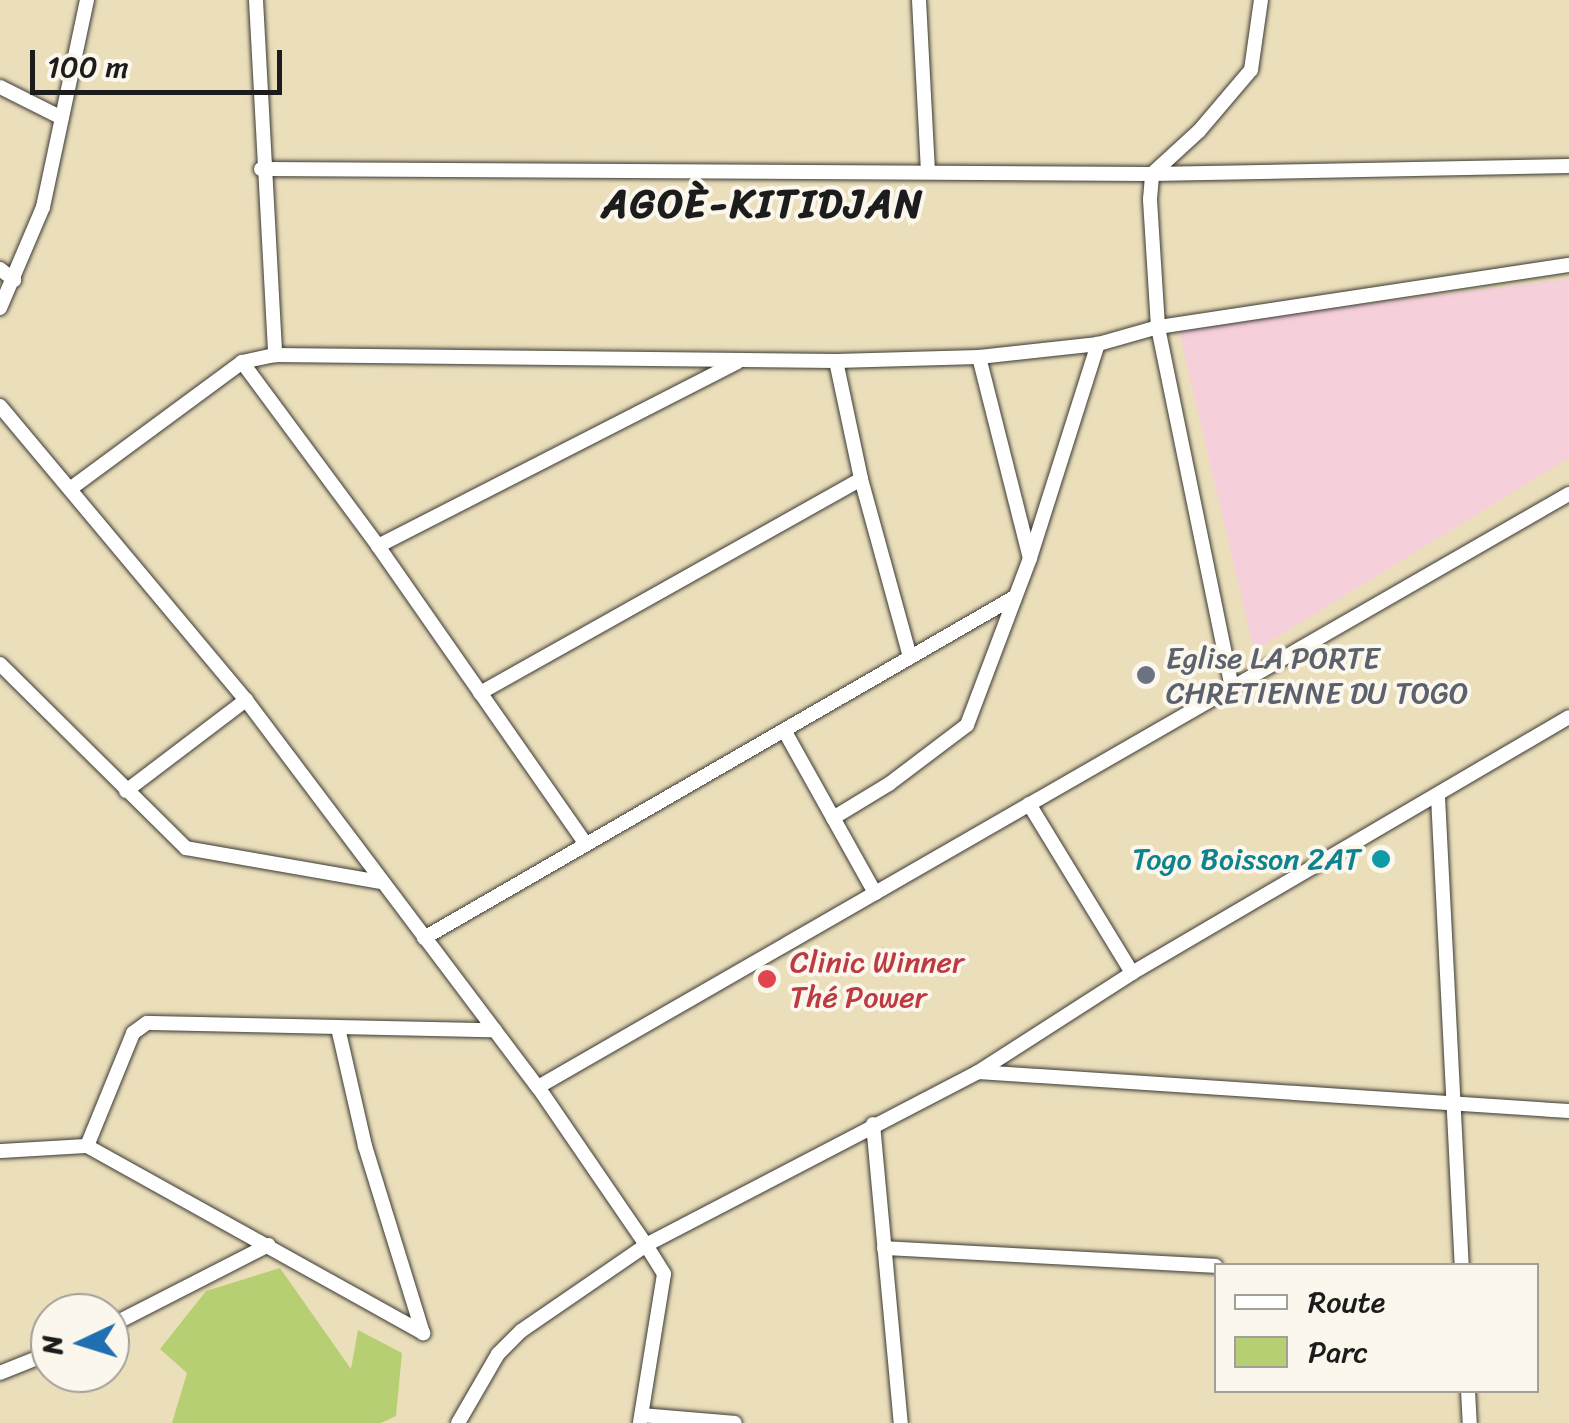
<!DOCTYPE html>
<meta charset="utf-8">
<style>
body{margin:0}
#map{position:relative;width:1569px;height:1423px;overflow:hidden;background:#ebdfbb;font-family:Sriracha,sans-serif}
div>[style]{position:absolute}
.built>*{inset:0;background:#f5cfda}
.green>*{inset:0;background:#b7cf73}
.roads{filter:drop-shadow(0 0 2px #3b3934) drop-shadow(0 0 2px #3b3934)}
.minor>*{height:14px;margin:-7px;padding:0 7px;transform-origin:7px;border-radius:7px;background:#fff}
.dots>*{width:28px;height:28px;translate:-50% -50%;box-sizing:border-box;border:5px solid #fbf7ec;border-radius:50%}
span{translate:-50% -50%;white-space:nowrap;text-align:center;line-height:1.15;-webkit-text-stroke:8px #fbf7ec;paint-order:stroke}
.worship-label{font-size:30px;color:#5b616d}
.left{translate:0 -50%;text-align:left}
.culture-label{font-size:30px;color:#0d838f}
.right{translate:-100% -50%;text-align:right}
.health-label{font-size:30px;color:#be3a42}
.district-label{font-size:40px;color:#1c1c1c;font-weight:700;letter-spacing:2.5px}
.legend{position:absolute;left:1214px;top:1263px;width:325px;height:130px;box-sizing:border-box;background:#fbf7ec;border:2px solid #a29f99;margin:0;padding:12px 18px;list-style:none;font-size:30px;color:#1c1c1c}
.legend li{display:flex;align-items:center;gap:20px;height:50px}
.legend b{width:50px;border:2px solid #a29f99}
.north{position:absolute;left:30px;top:1293px;width:100px;height:100px;box-sizing:border-box;background:#fbf7ec;border:2px solid #a29f99;border-radius:50%;rotate:266deg;font-size:28px;font-weight:700;line-height:40px;text-align:center;color:#1c1c1c}
.north::after{content:'';display:block;margin:auto;width:35px;height:45px;background:#1f6fb2;clip-path:polygon(50% 0,100% 100%,50% 72%,0 100%)}
.scale{position:absolute;left:30px;top:50px;width:252px;height:45px;box-sizing:border-box;border:5px solid #1c1c1c;border-top:0;padding-left:12px;font-size:30px;line-height:35px;white-space:nowrap;color:#1c1c1c;-webkit-text-stroke:8px #fbf7ec;paint-order:stroke}
</style>
<div id="map">
<div class="built">
<i style="clip-path:polygon(1569px 279px,1569px 458px,1254px 651px,1178px 327px)"></i>
</div>
<div class="green">
<i style="clip-path:polygon(280px 1268px,351px 1369px,358px 1330px,402px 1353px,396px 1416px,381px 1423px,172px 1423px,187px 1373px,160px 1349px,206px 1291px)"></i>
</div>
<div class="roads">
<div class="minor">
<i style="left:256px;top:0;width:356px;rotate:86.9deg"></i>
<i style="left:919px;top:0;width:170px;rotate:87deg"></i>
<i style="left:0;top:87px;width:69px;rotate:26.6deg"></i>
<i style="left:261px;top:169px;width:891px;rotate:0.32deg"></i>
<i style="left:1152px;top:174px;width:417px;rotate:-1.1deg"></i>
<i style="left:0;top:269px;width:18px;rotate:38deg"></i>
<i style="left:0;top:308px;width:110px;rotate:-66.9deg"></i>
<i style="left:43px;top:207px;width:212px;rotate:-78deg"></i>
<i style="left:979px;top:357px;width:204px;rotate:75.8deg"></i>
<i style="left:836px;top:361px;width:121px;rotate:78deg"></i>
<i style="left:861px;top:479px;width:185px;rotate:74.6deg"></i>
<i style="left:242px;top:362px;width:229px;rotate:53.5deg"></i>
<i style="left:378px;top:546px;width:363px;rotate:55.1deg"></i>
<i style="left:0;top:406px;width:383px;rotate:50.1deg"></i>
<i style="left:246px;top:700px;width:485px;rotate:53deg"></i>
<i style="left:538px;top:1087px;width:191px;rotate:55.6deg"></i>
<i style="left:646px;top:1245px;width:374px;rotate:-27.5deg"></i>
<i style="left:978px;top:1072px;width:183px;rotate:-32.7deg"></i>
<i style="left:1132px;top:973px;width:506px;rotate:-30.36deg"></i>
<i style="left:70px;top:489px;width:214px;rotate:-36.4deg"></i>
<i style="left:242px;top:362px;width:34px;rotate:-12deg"></i>
<i style="left:275px;top:355px;width:561px;rotate:0.61deg"></i>
<i style="left:836px;top:361px;width:143px;rotate:-1.6deg"></i>
<i style="left:979px;top:357px;width:120px;rotate:-6.2deg"></i>
<i style="left:1098px;top:344px;width:62px;rotate:-15.8deg"></i>
<i style="left:1158px;top:327px;width:416px;rotate:-8.6deg"></i>
<i style="left:378px;top:546px;width:404px;rotate:-27.1deg"></i>
<i style="left:0;top:664px;width:262px;rotate:44.7deg"></i>
<i style="left:186px;top:848px;width:197px;rotate:9.9deg"></i>
<i style="left:1232px;top:688px;width:369px;rotate:-101.6deg"></i>
<i style="left:1158px;top:327px;width:128px;rotate:-93.6deg"></i>
<i style="left:1150px;top:199px;width:25px;rotate:-85deg"></i>
<i style="left:1152px;top:174px;width:64px;rotate:-42.5deg"></i>
<i style="left:1199px;top:131px;width:80px;rotate:-49.6deg"></i>
<i style="left:1251px;top:70px;width:71px;rotate:-81.9deg"></i>
<i style="left:480px;top:693px;width:437px;rotate:-29.3deg"></i>
<i style="left:784px;top:730px;width:187px;rotate:60.8deg"></i>
<i style="left:126px;top:791px;width:151px;rotate:-37.2deg"></i>
<i style="left:1438px;top:797px;width:470px;rotate:87.1deg"></i>
<i style="left:1029px;top:804px;width:198px;rotate:58.6deg"></i>
<i style="left:833px;top:818px;width:66px;rotate:-31.3deg"></i>
<i style="left:889px;top:784px;width:98px;rotate:-37.1deg"></i>
<i style="left:967px;top:725px;width:178px;rotate:-69.3deg"></i>
<i style="left:1030px;top:558px;width:225px;rotate:-72.4deg"></i>
<i style="left:424px;top:938px;width:680px;rotate:-30deg"></i>
<i style="left:338px;top:1028px;width:121px;rotate:77.1deg"></i>
<i style="left:365px;top:1146px;width:196px;rotate:72.8deg"></i>
<i style="left:978px;top:1072px;width:592px;rotate:3.78deg"></i>
<i style="left:538px;top:1087px;width:1189px;rotate:-29.91deg"></i>
<i style="left:873px;top:1124px;width:300px;rotate:84.7deg"></i>
<i style="left:87px;top:1146px;width:122px;rotate:-67.8deg"></i>
<i style="left:133px;top:1033px;width:17px;rotate:-36deg"></i>
<i style="left:147px;top:1023px;width:348px;rotate:1.2deg"></i>
<i style="left:0;top:1151px;width:87px;rotate:-3.3deg"></i>
<i style="left:87px;top:1146px;width:385px;rotate:29.1deg"></i>
<i style="left:884px;top:1248px;width:332px;rotate:3.1deg"></i>
<i style="left:110px;top:1326px;width:178px;rotate:-27.1deg"></i>
<i style="left:0;top:1373px;width:54px;rotate:-21.8deg"></i>
<i style="left:1468px;top:1390px;width:33px;rotate:87deg"></i>
<i style="left:642px;top:1415px;width:93px;rotate:4.9deg"></i>
<i style="left:458px;top:1423px;width:80px;rotate:-59.9deg"></i>
<i style="left:498px;top:1354px;width:33px;rotate:-45deg"></i>
<i style="left:521px;top:1331px;width:152px;rotate:-34.5deg"></i>
<i style="left:646px;top:1245px;width:34px;rotate:58deg"></i>
<i style="left:664px;top:1274px;width:151px;rotate:99.2deg"></i>
</div>
</div>
<div class="dots">
<i style="left:1146px;top:675px;background:#6b7280"></i>
<i style="left:1381px;top:859px;background:#0f9aa8"></i>
<i style="left:767px;top:979px;background:#e0444e"></i>
</div>
<div class="worship-label">
<span class="left" style="left:1166px;top:675px">Eglise LA PORTE<br>CHRETIENNE DU TOGO</span>
</div>
<div class="culture-label">
<span class="right" style="left:1361px;top:859px">Togo Boisson 2AT</span>
</div>
<div class="health-label">
<span class="left" style="left:790px;top:979px">Clinic Winner<br>Thé Power</span>
</div>
<div class="district-label">
<span style="left:763px;top:204px">AGOÈ-KITIDJAN</span>
</div>
<ul class="legend">
<li><b style="height:12px;background:#fff"></b>Route</li>
<li><b style="height:28px;background:#b7cf73"></b>Parc</li>
</ul>
<div class="north">N</div>
<div class="scale">100 m</div>
</div>
